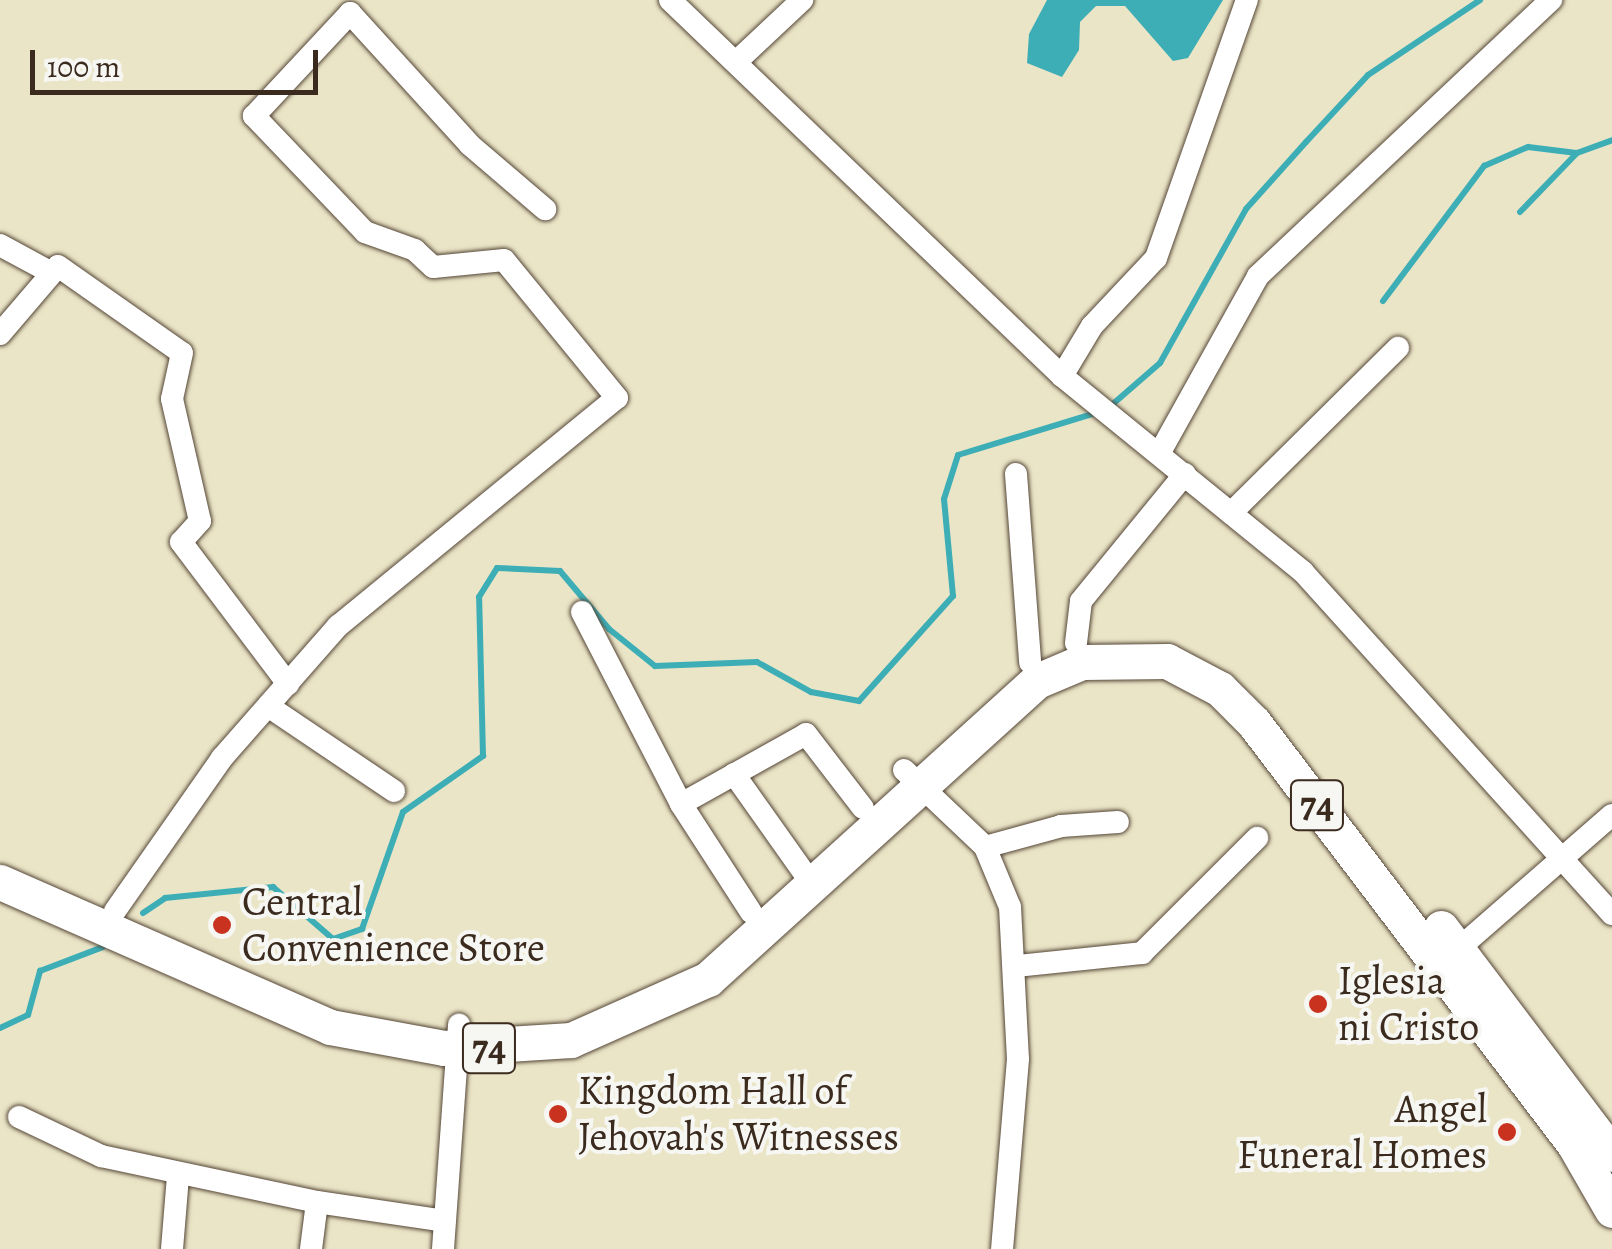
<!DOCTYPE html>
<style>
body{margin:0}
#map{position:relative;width:1612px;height:1249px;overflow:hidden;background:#ebe5c7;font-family:Alegreya,serif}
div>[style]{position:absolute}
.water>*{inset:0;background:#3daeb6}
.stream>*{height:6px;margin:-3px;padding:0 3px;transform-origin:3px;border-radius:3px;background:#3daeb6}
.roads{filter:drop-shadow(0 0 2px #554637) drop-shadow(0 0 2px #554637)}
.minor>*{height:22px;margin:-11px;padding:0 11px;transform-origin:11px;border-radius:11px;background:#fff}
.primary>*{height:35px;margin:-17.5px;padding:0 17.5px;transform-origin:17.5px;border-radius:17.5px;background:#fff}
.dots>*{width:28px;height:28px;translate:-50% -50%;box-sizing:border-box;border:5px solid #f6f6f2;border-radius:50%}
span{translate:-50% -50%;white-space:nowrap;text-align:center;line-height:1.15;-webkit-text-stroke:8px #f6f6f2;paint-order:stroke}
.shield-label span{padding:2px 8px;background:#f6f6f2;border:2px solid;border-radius:8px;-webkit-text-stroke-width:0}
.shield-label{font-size:38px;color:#3b2a1e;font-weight:700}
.poi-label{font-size:40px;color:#3b2a1e}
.left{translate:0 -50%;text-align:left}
.right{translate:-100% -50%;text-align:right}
.scale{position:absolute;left:30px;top:50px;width:288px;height:45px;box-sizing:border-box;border:5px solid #3b2a1e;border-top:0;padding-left:12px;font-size:30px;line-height:35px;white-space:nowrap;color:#3b2a1e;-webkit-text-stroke:8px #f6f6f2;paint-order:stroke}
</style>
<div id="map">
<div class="water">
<i style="clip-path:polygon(1047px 0,1223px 0,1188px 58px,1173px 61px,1125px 6px,1096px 6px,1080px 22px,1079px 50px,1062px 77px,1027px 63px,1029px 34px)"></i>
</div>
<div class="stream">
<i style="left:1520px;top:212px;width:82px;rotate:-46deg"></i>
<i style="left:1577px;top:153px;width:37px;rotate:-20deg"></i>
<i style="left:1383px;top:301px;width:169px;rotate:-53.2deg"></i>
<i style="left:1484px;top:166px;width:48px;rotate:-23.4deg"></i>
<i style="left:1528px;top:147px;width:49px;rotate:7deg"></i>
<i style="left:1114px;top:403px;width:61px;rotate:-41deg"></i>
<i style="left:1160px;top:363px;width:176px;rotate:-60.8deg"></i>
<i style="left:1246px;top:209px;width:90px;rotate:-48.2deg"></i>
<i style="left:1306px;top:142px;width:91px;rotate:-47.2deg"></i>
<i style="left:1368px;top:75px;width:135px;rotate:-33.8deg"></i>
<i style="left:143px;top:913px;width:27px;rotate:-34deg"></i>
<i style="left:165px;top:898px;width:109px;rotate:-5.8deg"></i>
<i style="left:273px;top:887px;width:79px;rotate:40.9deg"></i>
<i style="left:333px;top:939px;width:31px;rotate:-19deg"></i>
<i style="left:362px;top:929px;width:124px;rotate:-70.7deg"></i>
<i style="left:403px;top:812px;width:98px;rotate:-35deg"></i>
<i style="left:483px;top:756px;width:159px;rotate:-91.4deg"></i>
<i style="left:479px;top:597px;width:34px;rotate:-58deg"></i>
<i style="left:497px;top:568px;width:63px;rotate:2.7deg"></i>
<i style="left:560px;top:571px;width:76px;rotate:49.8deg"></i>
<i style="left:609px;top:629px;width:59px;rotate:38.8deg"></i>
<i style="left:655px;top:666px;width:102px;rotate:-2.2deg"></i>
<i style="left:757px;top:662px;width:62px;rotate:29.1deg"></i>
<i style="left:811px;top:692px;width:49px;rotate:10.6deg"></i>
<i style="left:859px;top:701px;width:141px;rotate:-48.2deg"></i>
<i style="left:953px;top:596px;width:97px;rotate:-95.3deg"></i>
<i style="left:944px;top:499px;width:46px;rotate:-72.3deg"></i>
<i style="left:958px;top:455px;width:140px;rotate:-17deg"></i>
<i style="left:0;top:1028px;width:31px;rotate:-25deg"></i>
<i style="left:28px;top:1015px;width:46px;rotate:-74.7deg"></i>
<i style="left:40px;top:971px;width:67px;rotate:-20.9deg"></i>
</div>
<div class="roads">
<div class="minor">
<i style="left:670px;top:0;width:543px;rotate:43.81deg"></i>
<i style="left:1062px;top:376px;width:311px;rotate:39.1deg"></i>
<i style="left:1303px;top:572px;width:461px;rotate:47.9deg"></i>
<i style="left:736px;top:62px;width:91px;rotate:-43.2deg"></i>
<i style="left:0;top:245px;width:57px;rotate:28.4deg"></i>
<i style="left:0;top:334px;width:89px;rotate:-49.5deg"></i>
<i style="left:58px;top:266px;width:151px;rotate:35.1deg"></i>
<i style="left:182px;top:353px;width:47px;rotate:102.3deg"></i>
<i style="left:172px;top:399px;width:125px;rotate:77.1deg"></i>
<i style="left:200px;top:521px;width:28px;rotate:132deg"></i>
<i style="left:181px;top:542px;width:178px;rotate:53deg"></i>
<i style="left:1062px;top:376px;width:58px;rotate:-59deg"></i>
<i style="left:1092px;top:326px;width:93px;rotate:-46.7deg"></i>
<i style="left:1156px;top:258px;width:274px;rotate:-70.6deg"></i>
<i style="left:1159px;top:454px;width:204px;rotate:-60.9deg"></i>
<i style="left:1258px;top:276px;width:403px;rotate:-43.3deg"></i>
<i style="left:1016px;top:474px;width:189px;rotate:85.7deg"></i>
<i style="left:1231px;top:513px;width:235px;rotate:-44.7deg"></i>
<i style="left:582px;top:612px;width:216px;rotate:62.7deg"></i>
<i style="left:681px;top:804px;width:129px;rotate:57.1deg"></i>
<i style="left:1076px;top:643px;width:42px;rotate:-83.2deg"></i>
<i style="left:1081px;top:601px;width:164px;rotate:-50.7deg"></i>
<i style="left:268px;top:706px;width:152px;rotate:34deg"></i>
<i style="left:904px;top:770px;width:112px;rotate:43.5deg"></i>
<i style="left:985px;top:847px;width:65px;rotate:67.4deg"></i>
<i style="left:1010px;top:907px;width:152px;rotate:87deg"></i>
<i style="left:1018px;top:1059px;width:191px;rotate:94.8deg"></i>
<i style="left:734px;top:774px;width:135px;rotate:54.7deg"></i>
<i style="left:681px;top:804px;width:143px;rotate:-29.2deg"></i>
<i style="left:806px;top:734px;width:93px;rotate:52.4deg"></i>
<i style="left:985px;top:847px;width:79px;rotate:-15.4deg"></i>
<i style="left:1061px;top:826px;width:57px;rotate:-4deg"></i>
<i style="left:115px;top:911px;width:187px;rotate:-55deg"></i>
<i style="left:222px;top:758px;width:176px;rotate:-48.7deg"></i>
<i style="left:338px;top:626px;width:360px;rotate:-39.3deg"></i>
<i style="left:617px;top:398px;width:178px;rotate:-129.3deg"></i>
<i style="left:504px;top:260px;width:71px;rotate:174.4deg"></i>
<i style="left:433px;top:267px;width:25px;rotate:-137deg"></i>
<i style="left:415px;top:250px;width:53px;rotate:-160.2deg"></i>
<i style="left:365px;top:232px;width:161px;rotate:-133.7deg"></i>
<i style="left:254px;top:116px;width:141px;rotate:-47deg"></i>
<i style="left:350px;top:13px;width:178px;rotate:47.7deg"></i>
<i style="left:470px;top:145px;width:99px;rotate:40.5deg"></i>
<i style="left:1449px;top:957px;width:216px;rotate:-41.1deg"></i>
<i style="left:1017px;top:966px;width:126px;rotate:-5.9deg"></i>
<i style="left:1142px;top:953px;width:163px;rotate:-45deg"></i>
<i style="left:19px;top:1117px;width:91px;rotate:25.4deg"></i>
<i style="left:101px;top:1156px;width:221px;rotate:12deg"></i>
<i style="left:172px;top:1249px;width:73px;rotate:-85.3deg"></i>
<i style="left:311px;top:1249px;width:47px;rotate:-82.7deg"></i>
<i style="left:317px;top:1202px;width:129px;rotate:8.4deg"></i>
<i style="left:443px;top:1249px;width:225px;rotate:-85.9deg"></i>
</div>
<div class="primary">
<i style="left:0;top:882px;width:360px;rotate:23.7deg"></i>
<i style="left:330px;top:1027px;width:116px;rotate:10.4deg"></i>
<i style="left:444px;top:1048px;width:127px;rotate:-3.6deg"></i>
<i style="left:571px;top:1040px;width:150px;rotate:-24deg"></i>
<i style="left:708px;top:979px;width:444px;rotate:-42.2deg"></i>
<i style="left:1037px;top:681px;width:49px;rotate:-22.9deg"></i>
<i style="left:1082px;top:662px;width:85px;rotate:-0.7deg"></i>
<i style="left:1167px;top:661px;width:60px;rotate:27.8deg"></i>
<i style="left:1220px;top:689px;width:48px;rotate:45deg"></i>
<i style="left:1254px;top:723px;width:529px;rotate:52.76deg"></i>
<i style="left:1574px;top:1144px;width:76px;rotate:60.1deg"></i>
<i style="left:1441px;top:928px;width:283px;rotate:52.9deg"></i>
</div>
</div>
<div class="dots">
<i style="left:222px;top:925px;background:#c8321e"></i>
<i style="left:1318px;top:1004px;background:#c8321e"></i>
<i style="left:558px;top:1114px;background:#c8321e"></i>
<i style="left:1507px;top:1132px;background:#c8321e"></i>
</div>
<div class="shield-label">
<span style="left:1317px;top:805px">74</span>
<span style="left:489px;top:1048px">74</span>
</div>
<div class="poi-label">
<span class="left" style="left:242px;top:925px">Central<br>Convenience Store</span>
<span class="left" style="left:1338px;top:1004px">Iglesia<br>ni Cristo</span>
<span class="left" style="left:578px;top:1114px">Kingdom Hall of<br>Jehovah's Witnesses</span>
<span class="right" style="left:1487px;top:1132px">Angel<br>Funeral Homes</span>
</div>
<div class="scale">100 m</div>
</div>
